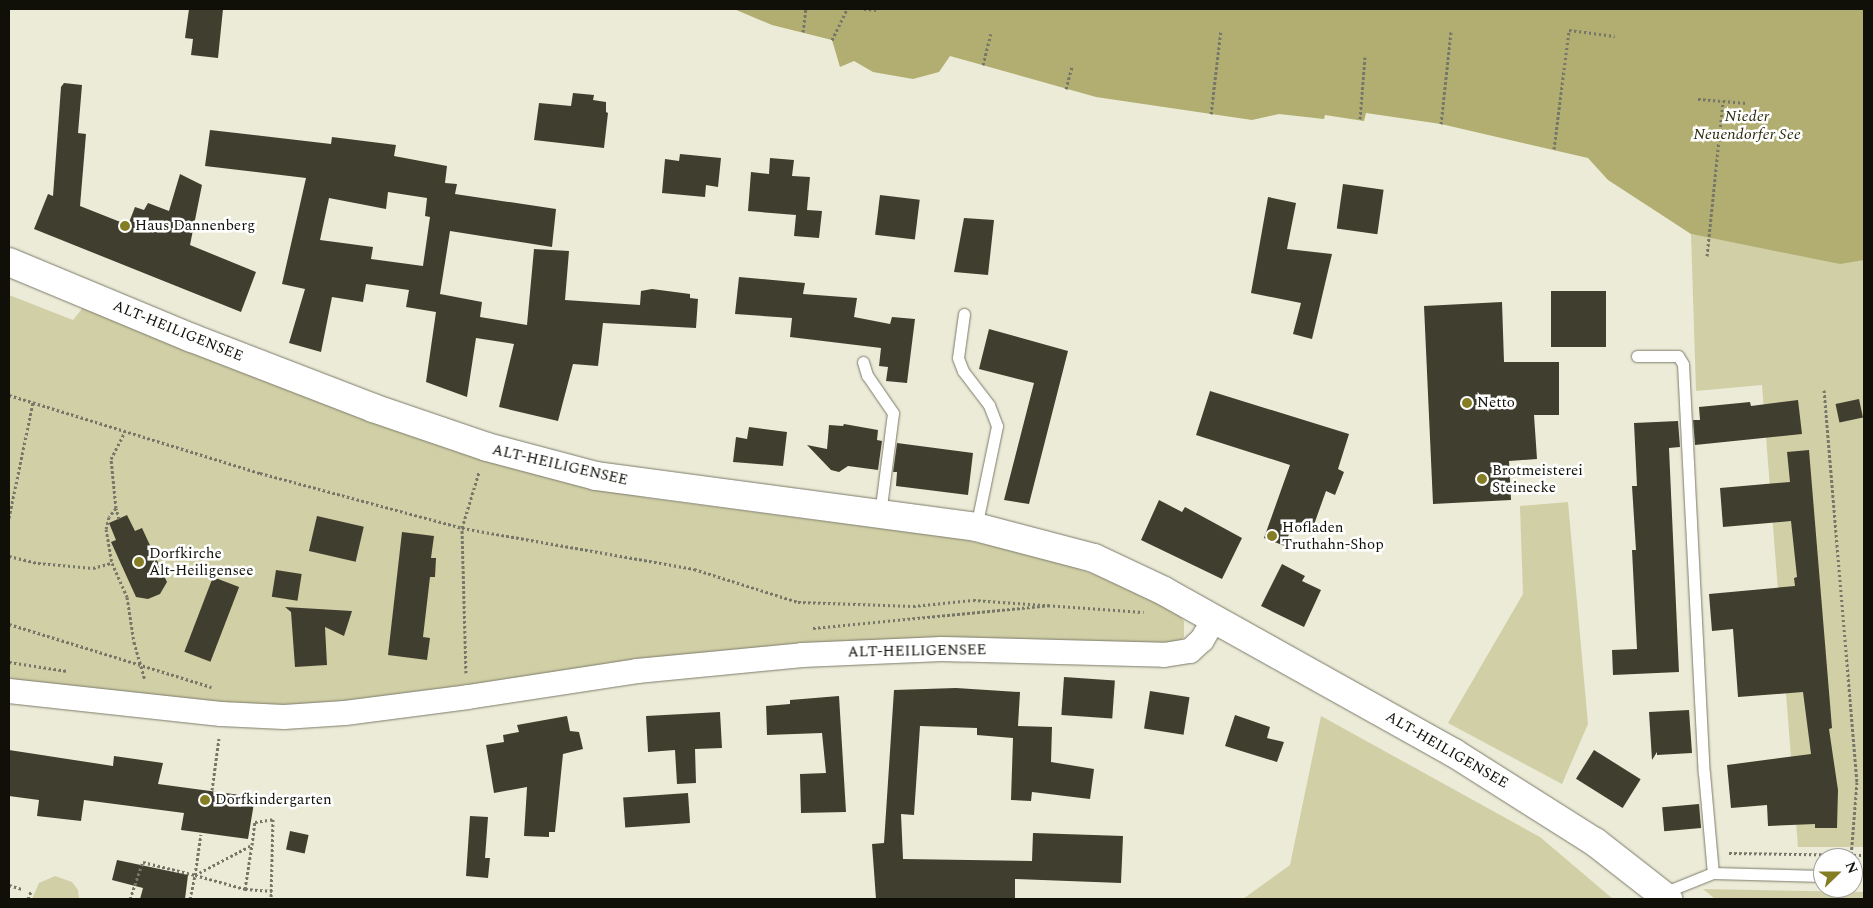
<!DOCTYPE html>
<style>
body{margin:0}
#map{position:relative;width:1873px;height:908px;overflow:hidden;background:#ebebd7;font-family:Spectral,serif}
div>[style]{position:absolute}
.green>*{inset:0;background:#d1cfa6}
.water>*{inset:0;background:#b2ae71}
.building>*{inset:0;background:#403f2f;transform-origin:0 0}
.path>*{height:3px;margin-top:-1.5px;transform-origin:0;background:repeating-linear-gradient(90deg,#767669 0 2.5px,transparent 0 5px)}
.roads{filter:drop-shadow(0 0 1px #7c7b6a) drop-shadow(0 0 1px #7c7b6a)}
.service>*{height:11px;margin:-5.5px;padding:0 5.5px;transform-origin:5.5px;border-radius:5.5px;background:#fff}
.minor>*{height:24px;margin:-12px;padding:0 12px;transform-origin:12px;border-radius:12px;background:#fff}
.secondary>*{height:28px;margin:-14px;padding:0 14px;transform-origin:14px;border-radius:14px;background:#fff}
.dots>*{width:14px;height:14px;translate:-50% -50%;box-sizing:border-box;border:2px solid #fff;border-radius:50%}
span{translate:-50% -50%;white-space:nowrap;text-align:center;line-height:1.15;-webkit-text-stroke:5px #fff;paint-order:stroke}
.poi-label{font-size:15px;color:#101009}
.left{translate:0 -50%;text-align:left}
.street-label{font-size:15px;color:#101009}
.water-label{font-size:16px;color:#2d2b0e;font-style:italic}
.frame{position:absolute;inset:0;border:10px solid #101009;pointer-events:none}
.north{position:absolute;left:1813px;top:848px;width:50px;height:50px;box-sizing:border-box;background:#fff;border:1px solid #9f9f9d;border-radius:50%;rotate:68deg;font-size:14px;font-weight:700;line-height:20px;text-align:center;color:#101009}
.north::after{content:'';display:block;margin:auto;width:18px;height:22px;background:#847d24;clip-path:polygon(50% 0,100% 100%,50% 72%,0 100%)}
</style>
<div id="map">
<div class="green">
<i style="clip-path:polygon(1864px 221px,1864px 847px,1798px 847px,1762px 385px,1696px 391px,1691px 234px,1762px 248px)"></i>
<i style="clip-path:polygon(9px 295px,73px 320px,85px 305px,584px 485px,648px 498px,961px 539px,1051px 559px,1104px 578px,1177px 613px,1184px 621px,1184px 637px,1178px 644px,1007px 642px,272px 712px,9px 687px)"></i>
<i style="clip-path:polygon(1568px 502px,1588px 724px,1562px 784px,1448px 723px,1523px 594px,1520px 506px)"></i>
<i style="clip-path:polygon(1321px 716px,1540px 837px,1613px 899px,1243px 899px,1290px 865px)"></i>
<i style="clip-path:polygon(55px 876px,72px 882px,78px 890px,79px 899px,32px 899px,39px 883px)"></i>
<i style="clip-path:polygon(1703px 889px,1864px 892px,1864px 899px,1715px 899px)"></i>
</div>
<div class="water">
<i style="clip-path:polygon(734px 9px,1864px 9px,1864px 260px,1840px 264px,1691px 234px,1608px 180px,1588px 158px,1441px 124px,1366px 113px,1364px 121px,1325px 115px,1324px 119px,1279px 114px,1252px 120px,1096px 97px,950px 56px,939px 72px,913px 79px,873px 72px,854px 61px,840px 67px,832px 40px,772px 25px)"></i>
</div>
<div class="building">
<i style="clip-path:polygon(189px 9px,223px 9px,218px 58px,191px 55px,193px 39px,185px 38px)"></i>
<i style="clip-path:polygon(64px 83px,82px 85px,78px 133px,86px 134px,80px 206px,128px 225px,135px 207px,144px 210px,148px 203px,169px 211px,180px 174px,202px 185px,190px 245px,256px 272px,241px 312px,34px 229px,48px 194px,53px 196px,61px 87px)"></i>
<i style="clip-path:polygon(573px 93px,594px 95px,593px 100px,606px 102px,606px 112px,608px 113px,604px 148px,534px 140px,539px 103px,571px 106px)"></i>
<i style="clip-path:polygon(evenodd,210px 130px,331px 144px,332px 137px,396px 145px,394px 156px,447px 166px,445px 183px,457px 184px,455px 194px,556px 209px,552px 247px,450px 231px,440px 294px,482px 302px,480px 317px,527px 325px,534px 249px,569px 251px,565px 300px,640px 305px,641px 291px,652px 289px,690px 294px,690px 298px,698px 299px,696px 328px,603px 323px,598px 366px,573px 364px,558px 421px,499px 407px,514px 344px,476px 338px,467px 397px,426px 382px,436px 312px,406px 307px,409px 290px,366px 284px,363px 302px,332px 297px,321px 352px,289px 343px,305px 289px,282px 284px,306px 178px,205px 166px,210px 130px,388px 192px,427px 198px,425px 216px,430px 217px,423px 266px,371px 259px,373px 247px,320px 240px,329px 198px,386px 209px,388px 192px)"></i>
<i style="clip-path:polygon(680px 154px,721px 158px,718px 187px,706px 185px,705px 197px,662px 193px,665px 159px,679px 161px)"></i>
<i style="clip-path:polygon(770px 158px,794px 160px,792px 176px,810px 177px,807px 210px,822px 211px,819px 238px,794px 236px,796px 215px,748px 211px,751px 172px,769px 174px)"></i>
<i style="left:1343px;top:184px;width:41px;height:45px;rotate:8deg"></i>
<i style="left:880px;top:195px;width:40px;height:40px;rotate:7deg"></i>
<i style="clip-path:polygon(1268px 197px,1296px 203px,1287px 249px,1332px 254px,1312px 339px,1293px 334px,1301px 303px,1251px 293px)"></i>
<i style="clip-path:polygon(964px 218px,994px 220px,988px 275px,954px 272px)"></i>
<i style="clip-path:polygon(739px 277px,805px 283px,803px 294px,857px 298px,854px 317px,890px 324px,892px 317px,915px 319px,907px 383px,886px 381px,888px 367px,879px 366px,881px 348px,790px 337px,792px 318px,735px 314px)"></i>
<i style="left:1551px;top:291px;width:55px;height:56px"></i>
<i style="clip-path:polygon(1502px 302px,1504px 362px,1559px 362px,1559px 415px,1534px 415px,1537px 459px,1509px 461px,1511px 500px,1433px 504px,1424px 306px)"></i>
<i style="clip-path:polygon(989px 329px,1068px 351px,1029px 504px,1004px 500px,1034px 383px,979px 369px)"></i>
<i style="clip-path:polygon(1210px 391px,1349px 434px,1338px 469px,1344px 472px,1335px 495px,1326px 491px,1311px 533px,1292px 525px,1285px 546px,1264px 538px,1290px 465px,1196px 435px)"></i>
<i style="left:1859px;top:399px;width:19px;height:24px;rotate:78deg"></i>
<i style="clip-path:polygon(1798px 400px,1802px 434px,1695px 445px,1693px 420px,1700px 420px,1699px 407px,1750px 402px,1751px 406px)"></i>
<i style="clip-path:polygon(1678px 421px,1680px 447px,1669px 448px,1679px 672px,1613px 675px,1612px 650px,1637px 649px,1632px 550px,1636px 550px,1632px 486px,1637px 486px,1634px 423px)"></i>
<i style="clip-path:polygon(844px 424px,878px 430px,877px 440px,882px 441px,878px 470px,848px 466px,839px 472px,831px 470px,807px 445px,827px 449px,829px 425px,843px 426px)"></i>
<i style="clip-path:polygon(749px 427px,787px 432px,783px 466px,733px 462px,736px 437px,747px 439px)"></i>
<i style="clip-path:polygon(897px 443px,973px 453px,968px 495px,896px 486px,897px 472px,893px 472px)"></i>
<i style="clip-path:polygon(1809px 450px,1832px 728px,1829px 729px,1838px 790px,1837px 828px,1815px 828px,1815px 824px,1768px 826px,1767px 805px,1731px 808px,1727px 765px,1811px 754px,1803px 692px,1738px 697px,1733px 629px,1712px 631px,1709px 594px,1795px 586px,1794px 578px,1797px 577px,1791px 521px,1723px 527px,1720px 488px,1790px 482px,1787px 452px)"></i>
<i style="clip-path:polygon(1159px 500px,1182px 512px,1185px 507px,1242px 538px,1222px 579px,1141px 540px)"></i>
<i style="clip-path:polygon(127px 515px,135px 531px,142px 528px,167px 582px,160px 594px,148px 599px,136px 597px,111px 542px,116px 540px,109px 523px)"></i>
<i style="left:317px;top:516px;width:48px;height:36px;rotate:13deg"></i>
<i style="clip-path:polygon(402px 532px,434px 536px,431px 558px,436px 558px,435px 577px,430px 577px,423px 637px,430px 638px,427px 660px,388px 655px)"></i>
<i style="clip-path:polygon(1282px 564px,1305px 576px,1302px 581px,1321px 590px,1304px 627px,1261px 606px)"></i>
<i style="left:276px;top:570px;width:26px;height:27px;rotate:9deg"></i>
<i style="left:213px;top:577px;width:28px;height:80px;rotate:21deg"></i>
<i style="clip-path:polygon(285px 607px,352px 611px,344px 636px,325px 627px,327px 665px,295px 667px,291px 612px)"></i>
<i style="left:1064px;top:677px;width:51px;height:38px;rotate:4deg"></i>
<i style="clip-path:polygon(956px 688px,1020px 692px,1018px 726px,1052px 727px,1051px 762px,1094px 769px,1090px 799px,1032px 792px,1031px 801px,1011px 800px,1013px 738px,977px 735px,977px 728px,920px 726px,914px 815px,901px 814px,903px 859px,1032px 861px,1033px 833px,1123px 836px,1121px 883px,1015px 879px,1015px 899px,876px 899px,872px 844px,884px 843px,894px 690px)"></i>
<i style="left:1150px;top:691px;width:40px;height:38px;rotate:9deg"></i>
<i style="clip-path:polygon(839px 696px,846px 812px,801px 813px,800px 774px,826px 773px,822px 733px,767px 735px,766px 706px,790px 704px,790px 700px)"></i>
<i style="clip-path:polygon(1689px 710px,1692px 753px,1657px 755px,1657px 752px,1652px 760px,1649px 712px)"></i>
<i style="clip-path:polygon(720px 712px,722px 748px,695px 749px,696px 783px,677px 784px,675px 750px,648px 752px,646px 716px)"></i>
<i style="clip-path:polygon(1235px 715px,1270px 727px,1267px 738px,1284px 742px,1277px 762px,1225px 746px)"></i>
<i style="clip-path:polygon(567px 716px,570px 731px,579px 732px,583px 749px,563px 754px,555px 832px,549px 832px,549px 837px,524px 836px,527px 787px,494px 793px,486px 745px,504px 742px,503px 735px,519px 732px,517px 725px)"></i>
<i style="clip-path:polygon(9px 750px,113px 766px,114px 756px,163px 763px,158px 784px,255px 797px,248px 839px,181px 830px,184px 813px,84px 800px,81px 821px,37px 816px,39px 800px,9px 796px)"></i>
<i style="left:1594px;top:750px;width:55px;height:34px;rotate:32deg"></i>
<i style="left:688px;top:793px;width:30px;height:65px;rotate:86deg"></i>
<i style="left:1699px;top:804px;width:24px;height:37px;rotate:85deg"></i>
<i style="clip-path:polygon(470px 816px,488px 817px,485px 858px,490px 858px,488px 878px,466px 876px)"></i>
<i style="left:290px;top:831px;width:19px;height:19px;rotate:12deg"></i>
<i style="clip-path:polygon(117px 860px,188px 875px,185px 899px,140px 899px,143px 888px,112px 880px)"></i>
</div>
<div class="path">
<i style="left:864px;top:9px;width:15px;rotate:4deg"></i>
<i style="left:803px;top:32px;width:23px;rotate:-83deg"></i>
<i style="left:832px;top:40px;width:34px;rotate:-64deg"></i>
<i style="left:983px;top:65px;width:32px;rotate:-76deg"></i>
<i style="left:1066px;top:89px;width:23px;rotate:-75deg"></i>
<i style="left:1698px;top:99px;width:49px;rotate:4.7deg"></i>
<i style="left:1211px;top:114px;width:85px;rotate:-83.2deg"></i>
<i style="left:1360px;top:119px;width:62px;rotate:-85.4deg"></i>
<i style="left:1441px;top:124px;width:93px;rotate:-83.8deg"></i>
<i style="left:1554px;top:149px;width:120px;rotate:-82.8deg"></i>
<i style="left:1569px;top:30px;width:46px;rotate:7.4deg"></i>
<i style="left:1707px;top:256px;width:156px;rotate:-84.1deg"></i>
<i style="left:1824px;top:390px;width:393px;rotate:85.2deg"></i>
<i style="left:1857px;top:782px;width:74px;rotate:94.6deg"></i>
<i style="left:9px;top:395px;width:263px;rotate:17.3deg"></i>
<i style="left:260px;top:473px;width:209px;rotate:15.2deg"></i>
<i style="left:462px;top:528px;width:236px;rotate:10deg"></i>
<i style="left:694px;top:569px;width:109px;rotate:17.6deg"></i>
<i style="left:798px;top:602px;width:115px;rotate:2deg"></i>
<i style="left:913px;top:606px;width:60px;rotate:-5.7deg"></i>
<i style="left:973px;top:600px;width:171px;rotate:4deg"></i>
<i style="left:116px;top:508px;width:49px;rotate:-95.8deg"></i>
<i style="left:111px;top:459px;width:31px;rotate:-63deg"></i>
<i style="left:9px;top:518px;width:118px;rotate:-78.3deg"></i>
<i style="left:119px;top:519px;width:11px;rotate:-105deg"></i>
<i style="left:116px;top:508px;width:11px;rotate:128deg"></i>
<i style="left:109px;top:517px;width:12px;rotate:104deg"></i>
<i style="left:106px;top:529px;width:35px;rotate:80deg"></i>
<i style="left:112px;top:563px;width:37px;rotate:66deg"></i>
<i style="left:127px;top:597px;width:46px;rotate:81.2deg"></i>
<i style="left:134px;top:642px;width:40px;rotate:74deg"></i>
<i style="left:9px;top:556px;width:30px;rotate:14deg"></i>
<i style="left:38px;top:563px;width:55px;rotate:5.2deg"></i>
<i style="left:93px;top:568px;width:20px;rotate:-15deg"></i>
<i style="left:9px;top:624px;width:212px;rotate:17.3deg"></i>
<i style="left:813px;top:628px;width:239px;rotate:-5.5deg"></i>
<i style="left:9px;top:662px;width:59px;rotate:8.8deg"></i>
<i style="left:466px;top:673px;width:145px;rotate:-91.6deg"></i>
<i style="left:462px;top:528px;width:59px;rotate:-73.1deg"></i>
<i style="left:212px;top:790px;width:52px;rotate:-82.3deg"></i>
<i style="left:1729px;top:853px;width:135px;rotate:0.8deg"></i>
<i style="left:195px;top:875px;width:52px;rotate:15.6deg"></i>
<i style="left:245px;top:889px;width:45px;rotate:-81deg"></i>
<i style="left:9px;top:885px;width:14px;rotate:17deg"></i>
<i style="left:245px;top:889px;width:29px;rotate:4deg"></i>
<i style="left:28px;top:899px;width:9px;rotate:-69deg"></i>
<i style="left:130px;top:899px;width:39px;rotate:-71deg"></i>
<i style="left:143px;top:862px;width:54px;rotate:14deg"></i>
<i style="left:195px;top:875px;width:41px;rotate:-81.7deg"></i>
<i style="left:190px;top:899px;width:25px;rotate:-78deg"></i>
<i style="left:195px;top:875px;width:64px;rotate:-27.8deg"></i>
<i style="left:252px;top:845px;width:23px;rotate:-83deg"></i>
<i style="left:255px;top:822px;width:18px;rotate:-9deg"></i>
<i style="left:273px;top:819px;width:80px;rotate:91.4deg"></i>
</div>
<div class="roads">
<div class="service">
<i style="left:964px;top:314px;width:44px;rotate:97.8deg"></i>
<i style="left:958px;top:358px;width:14px;rotate:69deg"></i>
<i style="left:963px;top:371px;width:43px;rotate:52.6deg"></i>
<i style="left:989px;top:405px;width:22px;rotate:69deg"></i>
<i style="left:997px;top:426px;width:103px;rotate:101.7deg"></i>
<i style="left:1637px;top:356px;width:41px"></i>
<i style="left:1678px;top:356px;width:9px;rotate:58deg"></i>
<i style="left:1683px;top:364px;width:410px;rotate:87.1deg"></i>
<i style="left:1704px;top:773px;width:100px;rotate:84.9deg"></i>
<i style="left:863px;top:362px;width:14px;rotate:73deg"></i>
<i style="left:867px;top:375px;width:46px;rotate:55.6deg"></i>
<i style="left:893px;top:413px;width:102px;rotate:97.3deg"></i>
<i style="left:1663px;top:893px;width:54px;rotate:-21.8deg"></i>
<i style="left:1713px;top:873px;width:110px;rotate:1.6deg"></i>
</div>
<div class="minor">
<i style="left:9px;top:691px;width:213px;rotate:6.2deg"></i>
<i style="left:221px;top:714px;width:63px;rotate:2.7deg"></i>
<i style="left:284px;top:717px;width:61px;rotate:-3.8deg"></i>
<i style="left:345px;top:713px;width:124px;rotate:-7.4deg"></i>
<i style="left:468px;top:697px;width:171px;rotate:-8.7deg"></i>
<i style="left:637px;top:671px;width:166px;rotate:-5.5deg"></i>
<i style="left:802px;top:655px;width:140px;rotate:-2.5deg"></i>
<i style="left:942px;top:649px;width:222px;rotate:1.5deg"></i>
<i style="left:1164px;top:655px;width:26px;rotate:-9deg"></i>
<i style="left:1190px;top:651px;width:16px;rotate:-43deg"></i>
<i style="left:1202px;top:640px;width:24px;rotate:-60deg"></i>
</div>
<div class="secondary">
<i style="left:9px;top:262px;width:198px;rotate:22.6deg"></i>
<i style="left:192px;top:338px;width:194px;rotate:21.1deg"></i>
<i style="left:373px;top:408px;width:120px;rotate:18.9deg"></i>
<i style="left:487px;top:447px;width:113px;rotate:14.9deg"></i>
<i style="left:596px;top:476px;width:383px;rotate:7.6deg"></i>
<i style="left:976px;top:527px;width:122px;rotate:14.7deg"></i>
<i style="left:1094px;top:558px;width:77px;rotate:25.2deg"></i>
<i style="left:1164px;top:591px;width:332px;rotate:29.2deg"></i>
<i style="left:1454px;top:753px;width:167px;rotate:32.3deg"></i>
<i style="left:1595px;top:842px;width:93px;rotate:38deg"></i>
</div>
</div>
<div class="dots">
<i style="left:125px;top:226px;background:#847d24"></i>
<i style="left:1467px;top:403px;background:#847d24"></i>
<i style="left:1482px;top:479px;background:#847d24"></i>
<i style="left:1272px;top:536px;background:#847d24"></i>
<i style="left:139px;top:562px;background:#847d24"></i>
<i style="left:205px;top:800px;background:#847d24"></i>
</div>
<div class="poi-label">
<span class="left" style="left:135px;top:226px">Haus Dannenberg</span>
<span class="left" style="left:1477px;top:403px">Netto</span>
<span class="left" style="left:1492px;top:479px">Brotmeisterei<br>Steinecke</span>
<span class="left" style="left:1282px;top:536px">Hofladen<br>Truthahn-Shop</span>
<span class="left" style="left:149px;top:562px">Dorfkirche<br>Alt-Heiligensee</span>
<span class="left" style="left:215px;top:800px">Dorfkindergarten</span>
</div>
<div class="street-label">
<span style="left:178px;top:331px;rotate:22deg">ALT-HEILIGENSEE</span>
<span style="left:560px;top:465px;rotate:13deg">ALT-HEILIGENSEE</span>
<span style="left:917px;top:651px;rotate:-1deg">ALT-HEILIGENSEE</span>
<span style="left:1447px;top:750px;rotate:30deg">ALT-HEILIGENSEE</span>
</div>
<div class="water-label">
<span style="left:1747px;top:125px">Nieder<br>Neuendorfer See</span>
</div>
<div class="frame"></div>
<div class="north">N</div>
</div>
